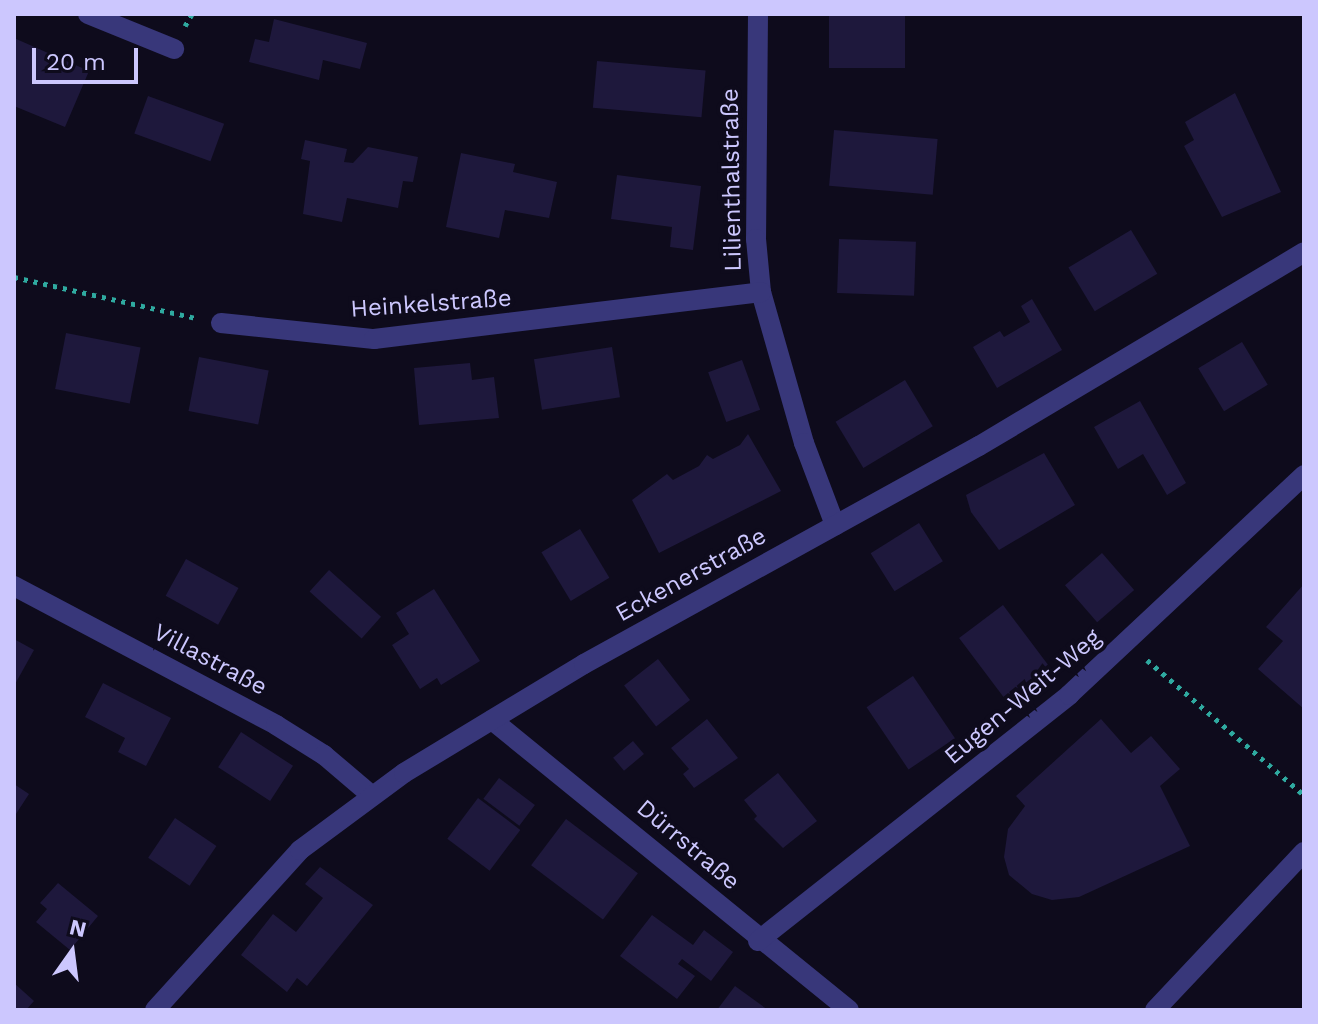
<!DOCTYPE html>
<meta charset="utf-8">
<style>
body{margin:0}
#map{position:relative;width:1318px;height:1024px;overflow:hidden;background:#0e0b1c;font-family:"Work Sans",sans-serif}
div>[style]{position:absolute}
.building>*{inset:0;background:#1e183c;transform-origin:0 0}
.path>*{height:5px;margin-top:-2.5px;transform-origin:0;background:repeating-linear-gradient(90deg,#2faaa0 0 4px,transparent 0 10px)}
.minor>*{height:20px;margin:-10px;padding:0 10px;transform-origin:10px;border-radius:10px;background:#38377a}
span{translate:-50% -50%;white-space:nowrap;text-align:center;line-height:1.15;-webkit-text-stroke:8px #0e0b1c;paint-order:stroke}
.street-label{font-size:24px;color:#ccc7fe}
.frame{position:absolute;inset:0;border:16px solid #ccc7fe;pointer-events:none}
.north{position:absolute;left:32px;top:912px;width:80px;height:80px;-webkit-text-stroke:6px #0e0b1c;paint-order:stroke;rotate:14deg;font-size:22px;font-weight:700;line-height:32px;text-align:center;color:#ccc7fe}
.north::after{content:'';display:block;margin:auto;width:28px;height:36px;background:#ccc7fe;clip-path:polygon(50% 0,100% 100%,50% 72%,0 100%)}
.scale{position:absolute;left:32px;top:48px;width:106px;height:36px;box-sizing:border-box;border:4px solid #ccc7fe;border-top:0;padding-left:10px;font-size:24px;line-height:28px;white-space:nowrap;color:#ccc7fe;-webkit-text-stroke:6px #0e0b1c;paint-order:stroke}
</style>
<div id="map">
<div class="building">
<i style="left:829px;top:14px;width:76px;height:54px"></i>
<i style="clip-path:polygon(274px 19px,367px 43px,360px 69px,323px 60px,319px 80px,249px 62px,255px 39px,269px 42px)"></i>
<i style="clip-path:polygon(14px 38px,89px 71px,65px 127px,14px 106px)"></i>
<i style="left:597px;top:61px;width:109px;height:47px;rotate:5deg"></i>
<i style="clip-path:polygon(1235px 93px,1281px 192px,1222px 217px,1184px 146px,1194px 140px,1185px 122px)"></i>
<i style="left:148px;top:96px;width:81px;height:40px;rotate:20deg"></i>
<i style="left:834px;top:130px;width:104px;height:56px;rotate:5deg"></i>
<i style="clip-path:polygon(305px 140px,347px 149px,344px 162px,353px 163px,368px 147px,418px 157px,413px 182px,403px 181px,398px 208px,347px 198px,342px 222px,303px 214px,310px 161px,301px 159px)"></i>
<i style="clip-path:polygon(461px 153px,515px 164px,513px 172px,557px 182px,549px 218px,505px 210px,499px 238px,446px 227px)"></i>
<i style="clip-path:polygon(617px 175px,701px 186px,693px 250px,670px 247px,672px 227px,611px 219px)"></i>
<i style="left:1131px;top:230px;width:51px;height:73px;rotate:59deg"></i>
<i style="left:839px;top:239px;width:77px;height:54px;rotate:2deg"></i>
<i style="clip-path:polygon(1032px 299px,1062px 350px,997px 388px,973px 347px,1000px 331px,1004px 337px,1030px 322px,1021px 306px)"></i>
<i style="left:66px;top:333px;width:76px;height:57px;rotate:11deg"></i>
<i style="left:1242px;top:342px;width:50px;height:51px;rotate:59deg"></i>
<i style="left:612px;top:347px;width:51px;height:79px;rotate:81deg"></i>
<i style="left:199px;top:357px;width:71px;height:55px;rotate:11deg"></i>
<i style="left:742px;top:360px;width:53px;height:36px;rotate:70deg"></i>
<i style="clip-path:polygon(470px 363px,472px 380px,494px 377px,499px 418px,419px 425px,414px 368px)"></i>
<i style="left:905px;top:380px;width:54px;height:81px;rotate:59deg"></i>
<i style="clip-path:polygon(1140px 401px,1186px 483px,1167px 495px,1143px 454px,1118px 469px,1094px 427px)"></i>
<i style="clip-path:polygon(748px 434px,781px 491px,659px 553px,632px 500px,667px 474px,673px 480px,699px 466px,707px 455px,713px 459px,740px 445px)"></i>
<i style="clip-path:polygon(1044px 453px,1075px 505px,999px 550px,971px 512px,966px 495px)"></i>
<i style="left:919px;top:523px;width:45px;height:57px;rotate:58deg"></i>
<i style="left:580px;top:529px;width:57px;height:45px;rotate:59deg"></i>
<i style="left:1102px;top:553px;width:49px;height:49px;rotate:49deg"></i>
<i style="left:186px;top:559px;width:60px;height:42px;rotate:29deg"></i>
<i style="left:329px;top:570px;width:70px;height:29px;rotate:42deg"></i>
<i style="clip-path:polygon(1304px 584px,1304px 709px,1258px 669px,1283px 641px,1266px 627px)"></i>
<i style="clip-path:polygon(434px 589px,480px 661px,441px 685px,437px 678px,420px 689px,392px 645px,409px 634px,396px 613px)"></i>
<i style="left:1003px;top:605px;width:76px;height:55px;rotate:53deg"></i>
<i style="clip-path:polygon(14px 639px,34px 650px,14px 686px)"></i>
<i style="left:658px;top:659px;width:52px;height:43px;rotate:52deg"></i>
<i style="left:913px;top:676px;width:75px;height:56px;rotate:56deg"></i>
<i style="clip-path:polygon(103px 683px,171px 718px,146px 766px,118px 752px,125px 738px,85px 717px)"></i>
<i style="clip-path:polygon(707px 719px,738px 758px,694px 788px,683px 774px,689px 769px,671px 748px)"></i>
<i style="clip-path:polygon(1101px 719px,1131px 753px,1151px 736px,1180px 769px,1160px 786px,1190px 846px,1079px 897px,1052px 900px,1032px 894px,1009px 875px,1004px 857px,1008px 829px,1025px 806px,1016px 796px)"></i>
<i style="left:241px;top:732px;width:62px;height:42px;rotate:33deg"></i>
<i style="left:633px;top:741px;width:17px;height:26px;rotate:50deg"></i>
<i style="clip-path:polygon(778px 773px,817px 821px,783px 848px,754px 819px,757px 816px,744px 800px)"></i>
<i style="left:499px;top:778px;width:45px;height:26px;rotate:37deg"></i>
<i style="clip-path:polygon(14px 784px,29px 794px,14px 817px)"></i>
<i style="left:478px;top:798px;width:53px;height:51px;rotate:37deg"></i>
<i style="left:175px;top:818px;width:50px;height:48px;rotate:34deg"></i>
<i style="left:566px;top:819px;width:90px;height:58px;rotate:37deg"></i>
<i style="clip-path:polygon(320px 867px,373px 905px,307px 986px,297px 978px,287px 992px,241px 955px,273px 914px,296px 932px,323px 898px,305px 884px)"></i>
<i style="clip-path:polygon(58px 883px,98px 916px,70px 950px,36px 922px,47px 909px,40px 903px)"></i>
<i style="clip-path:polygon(652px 915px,693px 945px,704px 930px,733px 952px,711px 981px,682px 959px,678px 964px,695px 976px,677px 999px,620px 956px)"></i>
<i style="clip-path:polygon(14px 983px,34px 1001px,26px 1010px,14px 1010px)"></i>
<i style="clip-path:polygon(735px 986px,768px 1010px,717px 1010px)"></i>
</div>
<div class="path">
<i style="left:185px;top:26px;width:14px;rotate:-60deg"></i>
<i style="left:14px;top:277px;width:187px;rotate:12.7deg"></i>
<i style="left:1147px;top:660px;width:207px;rotate:40.7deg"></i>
</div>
<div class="minor">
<i style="left:88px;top:14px;width:93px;rotate:22.1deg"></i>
<i style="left:758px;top:14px;width:225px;rotate:90.5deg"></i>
<i style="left:756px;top:239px;width:53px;rotate:84.6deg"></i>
<i style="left:761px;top:292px;width:157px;rotate:74.1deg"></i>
<i style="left:804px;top:443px;width:88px;rotate:69.3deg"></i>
<i style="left:221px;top:323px;width:154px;rotate:6deg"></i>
<i style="left:374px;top:339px;width:390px;rotate:-6.9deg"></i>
<i style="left:14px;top:586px;width:297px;rotate:27.9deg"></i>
<i style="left:276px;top:725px;width:57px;rotate:32deg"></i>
<i style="left:324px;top:755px;width:62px;rotate:40.4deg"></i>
<i style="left:492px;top:720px;width:460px;rotate:39.1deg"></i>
<i style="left:758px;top:941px;width:397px;rotate:-38.3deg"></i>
<i style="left:1069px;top:695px;width:322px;rotate:-43.1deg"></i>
<i style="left:155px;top:1010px;width:216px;rotate:-47.8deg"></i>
<i style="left:300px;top:850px;width:129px;rotate:-36.5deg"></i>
<i style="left:404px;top:773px;width:210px;rotate:-31.2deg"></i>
<i style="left:584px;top:664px;width:451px;rotate:-28.9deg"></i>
<i style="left:979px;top:446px;width:378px;rotate:-30.8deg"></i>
<i style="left:1155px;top:1010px;width:217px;rotate:-46.7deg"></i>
</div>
<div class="street-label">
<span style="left:732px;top:180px;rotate:-91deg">Lilienthalstraße</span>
<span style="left:431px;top:304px;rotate:-4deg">Heinkelstraße</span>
<span style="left:691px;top:575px;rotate:-29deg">Eckenerstraße</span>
<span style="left:210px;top:660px;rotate:28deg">Villastraße</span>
<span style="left:1023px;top:697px;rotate:-40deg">Eugen-Weit-Weg</span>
<span style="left:688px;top:845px;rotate:40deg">Dürrstraße</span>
</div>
<div class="frame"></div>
<div class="north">N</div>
<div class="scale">20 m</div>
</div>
